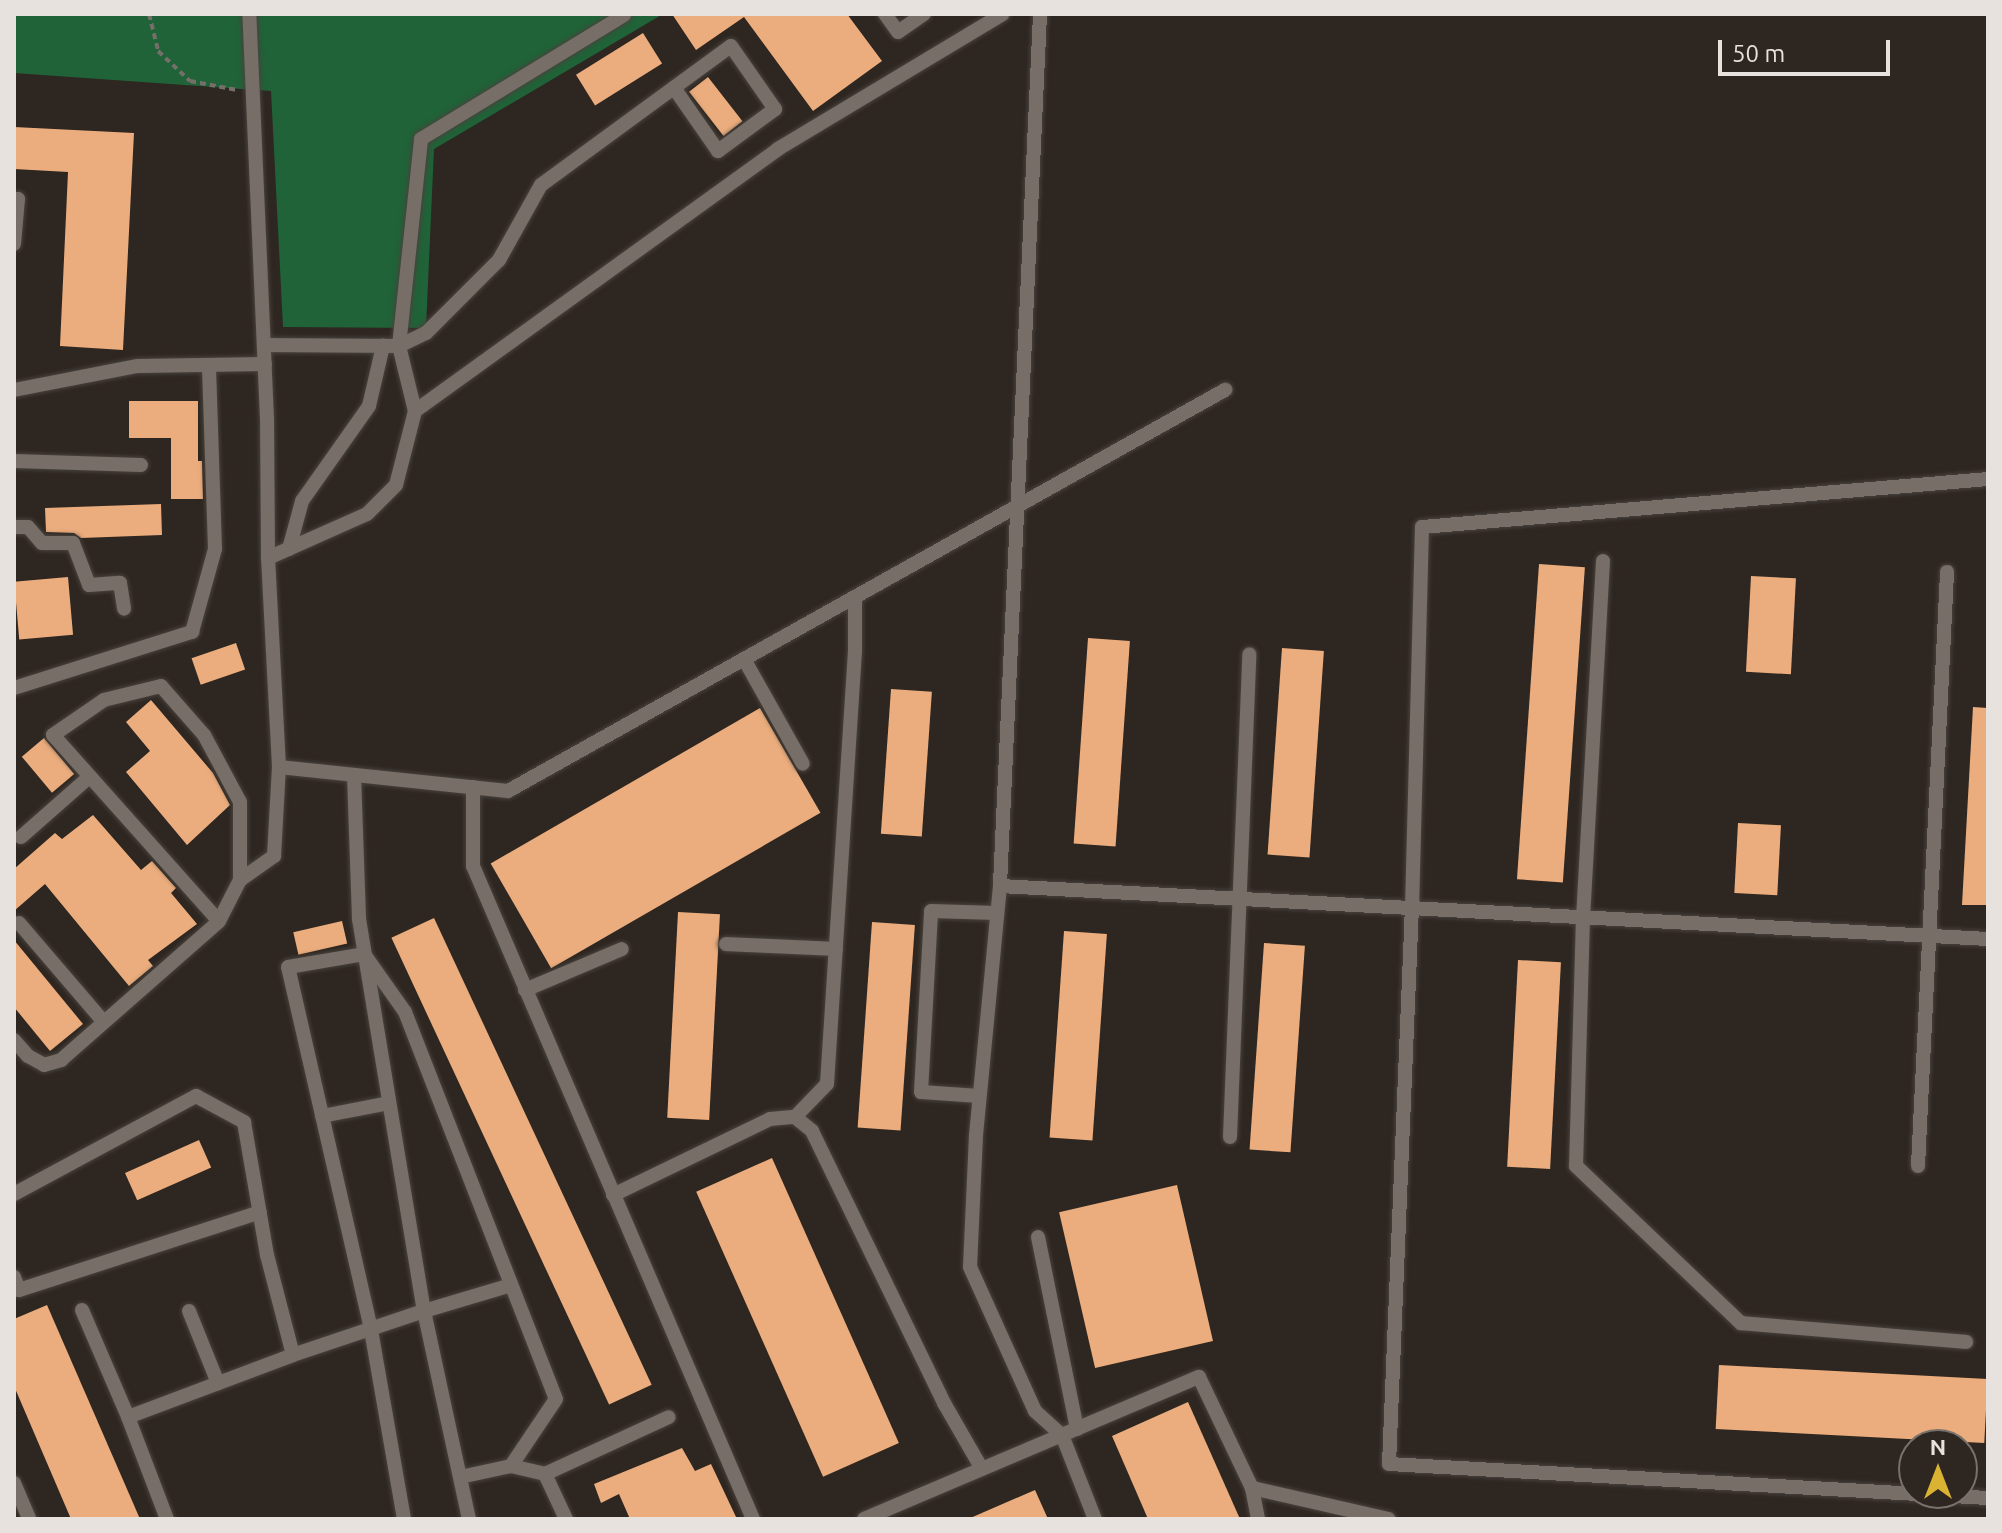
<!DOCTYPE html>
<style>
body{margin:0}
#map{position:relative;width:2002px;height:1533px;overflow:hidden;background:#2e2620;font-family:Ubuntu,sans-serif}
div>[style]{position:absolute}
.forest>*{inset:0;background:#206338}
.building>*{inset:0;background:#ebad7d;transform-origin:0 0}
.path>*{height:4px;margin-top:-2px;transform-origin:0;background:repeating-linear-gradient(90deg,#756e69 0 6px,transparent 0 10px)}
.roads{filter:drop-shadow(0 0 2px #48423d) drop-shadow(0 0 2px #48423d)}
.lane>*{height:14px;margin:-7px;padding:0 7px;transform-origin:7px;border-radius:7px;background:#776e67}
span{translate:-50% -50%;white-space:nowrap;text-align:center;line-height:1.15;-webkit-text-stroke:8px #2e2620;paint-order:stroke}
.frame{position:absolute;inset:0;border:16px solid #e7e2de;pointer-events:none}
.north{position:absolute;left:1898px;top:1429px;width:80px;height:80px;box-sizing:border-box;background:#2e2620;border:2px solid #78716c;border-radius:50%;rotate:0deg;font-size:22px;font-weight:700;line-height:32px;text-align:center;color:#e7e2de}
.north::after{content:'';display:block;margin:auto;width:28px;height:36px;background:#dab333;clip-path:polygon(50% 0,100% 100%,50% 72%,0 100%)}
.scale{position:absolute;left:1718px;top:40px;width:172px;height:36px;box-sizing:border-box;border:4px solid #e7e2de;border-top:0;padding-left:10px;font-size:24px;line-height:28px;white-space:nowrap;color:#e7e2de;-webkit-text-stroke:6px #2e2620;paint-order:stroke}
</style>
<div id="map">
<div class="forest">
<i style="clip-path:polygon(14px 14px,663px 14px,434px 149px,426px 328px,283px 327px,271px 91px,14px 73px)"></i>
</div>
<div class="building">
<i style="clip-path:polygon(672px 14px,847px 14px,882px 61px,813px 111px,744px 17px,696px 50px)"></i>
<i style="left:643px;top:33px;width:36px;height:79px;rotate:58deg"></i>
<i style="left:708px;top:77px;width:56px;height:24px;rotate:52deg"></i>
<i style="clip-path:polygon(14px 127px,134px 133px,123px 350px,60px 346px,68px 172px,14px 169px)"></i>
<i style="clip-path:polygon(129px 401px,198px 401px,198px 461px,202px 461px,203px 499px,171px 499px,171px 438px,129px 438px)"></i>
<i style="clip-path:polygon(161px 504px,162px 535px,81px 538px,74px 533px,46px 532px,45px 508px)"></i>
<i style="left:1539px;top:564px;width:46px;height:316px;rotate:4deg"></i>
<i style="left:1751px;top:576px;width:45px;height:96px;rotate:3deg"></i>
<i style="left:68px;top:577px;width:58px;height:54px;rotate:85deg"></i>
<i style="left:1088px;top:638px;width:42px;height:206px;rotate:4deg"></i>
<i style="left:236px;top:643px;width:28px;height:47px;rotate:71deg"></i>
<i style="left:1282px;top:648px;width:42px;height:207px;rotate:4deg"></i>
<i style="left:891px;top:689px;width:41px;height:145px;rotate:4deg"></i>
<i style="clip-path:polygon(151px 700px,213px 773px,230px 805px,187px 845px,126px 772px,150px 751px,126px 722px)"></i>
<i style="clip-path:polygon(1973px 707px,1988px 708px,1988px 905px,1962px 905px)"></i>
<i style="left:760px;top:708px;width:121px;height:311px;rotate:60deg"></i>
<i style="left:44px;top:738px;width:47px;height:29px;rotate:50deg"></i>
<i style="clip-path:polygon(93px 815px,141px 870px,152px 861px,176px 888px,171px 893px,197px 924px,148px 960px,153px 966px,129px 986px,45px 884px,14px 911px,14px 869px,55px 833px,62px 839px)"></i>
<i style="left:1738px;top:823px;width:43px;height:70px;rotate:3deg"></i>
<i style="left:678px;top:912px;width:42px;height:206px;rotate:3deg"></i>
<i style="left:434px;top:918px;width:515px;height:47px;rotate:65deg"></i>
<i style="left:342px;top:921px;width:23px;height:50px;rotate:77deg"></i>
<i style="left:872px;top:922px;width:43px;height:206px;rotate:4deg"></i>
<i style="left:1064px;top:931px;width:43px;height:207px;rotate:4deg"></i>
<i style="clip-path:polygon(14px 940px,83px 1024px,50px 1051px,14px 1007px)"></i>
<i style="left:1264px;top:943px;width:41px;height:207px;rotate:4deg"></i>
<i style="left:1518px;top:960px;width:43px;height:207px;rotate:3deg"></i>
<i style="left:199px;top:1140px;width:30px;height:81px;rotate:66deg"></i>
<i style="left:772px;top:1158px;width:312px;height:83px;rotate:66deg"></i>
<i style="left:1177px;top:1185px;width:160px;height:121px;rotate:77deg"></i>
<i style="clip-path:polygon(47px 1305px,140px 1519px,71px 1519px,14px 1386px,14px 1319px)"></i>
<i style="left:1719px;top:1365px;width:269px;height:64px;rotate:3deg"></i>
<i style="clip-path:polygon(1188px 1402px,1240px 1519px,1148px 1519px,1112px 1436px)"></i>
<i style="clip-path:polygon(682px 1448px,695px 1471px,711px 1464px,737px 1519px,630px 1519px,619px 1494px,601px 1503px,594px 1484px)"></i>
<i style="clip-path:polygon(1035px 1490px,1048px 1519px,968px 1519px)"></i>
</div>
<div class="path">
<i style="left:149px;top:14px;width:38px;rotate:76deg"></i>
<i style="left:158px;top:51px;width:44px;rotate:43.2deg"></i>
<i style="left:190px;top:81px;width:48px;rotate:10.8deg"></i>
</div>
<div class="roads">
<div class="lane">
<i style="left:885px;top:14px;width:22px;rotate:54deg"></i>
<i style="left:898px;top:32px;width:32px;rotate:-35deg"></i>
<i style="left:1040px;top:14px;width:873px;rotate:92.63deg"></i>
<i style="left:1000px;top:886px;width:250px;rotate:95.5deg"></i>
<i style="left:976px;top:1135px;width:132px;rotate:92.6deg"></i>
<i style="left:970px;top:1267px;width:158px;rotate:65.7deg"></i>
<i style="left:1035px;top:1411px;width:36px;rotate:42deg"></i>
<i style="left:1062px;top:1435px;width:90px;rotate:68.6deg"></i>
<i style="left:14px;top:199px;width:4px"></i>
<i style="left:18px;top:199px;width:45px;rotate:95.1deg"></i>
<i style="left:264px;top:345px;width:135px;rotate:0.4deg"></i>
<i style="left:399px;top:346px;width:208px;rotate:-83.9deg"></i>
<i style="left:421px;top:139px;width:238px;rotate:-31.4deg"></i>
<i style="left:14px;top:390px;width:126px;rotate:-11deg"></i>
<i style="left:138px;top:366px;width:127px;rotate:-0.9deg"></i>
<i style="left:415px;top:411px;width:448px;rotate:-35.8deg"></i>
<i style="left:778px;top:149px;width:262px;rotate:-31deg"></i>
<i style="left:14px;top:461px;width:127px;rotate:1.8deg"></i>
<i style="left:1988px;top:479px;width:568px;rotate:175.15deg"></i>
<i style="left:1422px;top:527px;width:379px;rotate:91.5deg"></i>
<i style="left:1412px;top:906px;width:558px;rotate:92.36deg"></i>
<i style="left:1389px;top:1464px;width:600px;rotate:3.25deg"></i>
<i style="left:14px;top:527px;width:14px"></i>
<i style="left:28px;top:527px;width:21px;rotate:49deg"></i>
<i style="left:42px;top:543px;width:31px"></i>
<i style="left:73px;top:543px;width:45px;rotate:69.1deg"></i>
<i style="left:89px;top:585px;width:31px;rotate:-4deg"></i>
<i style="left:120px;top:583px;width:26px;rotate:81deg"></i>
<i style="left:289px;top:549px;width:50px;rotate:-74.8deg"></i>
<i style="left:302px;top:501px;width:116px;rotate:-54.8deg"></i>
<i style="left:369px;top:406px;width:62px;rotate:-76.9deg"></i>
<i style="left:268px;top:558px;width:108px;rotate:-24deg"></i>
<i style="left:367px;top:514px;width:41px;rotate:-45deg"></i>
<i style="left:396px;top:485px;width:76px;rotate:-75.6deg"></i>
<i style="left:415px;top:411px;width:67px;rotate:-103.8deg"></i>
<i style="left:399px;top:346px;width:30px;rotate:-26deg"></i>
<i style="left:426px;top:333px;width:103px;rotate:-45deg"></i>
<i style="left:499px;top:260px;width:86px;rotate:-60.8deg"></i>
<i style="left:541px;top:185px;width:235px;rotate:-36.2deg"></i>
<i style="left:731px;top:46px;width:77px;rotate:55.1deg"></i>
<i style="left:775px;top:109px;width:71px;rotate:143.6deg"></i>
<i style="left:718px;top:151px;width:77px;rotate:-124.9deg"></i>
<i style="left:1603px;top:561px;width:357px;rotate:93.2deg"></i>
<i style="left:1583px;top:917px;width:249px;rotate:91.6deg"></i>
<i style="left:1576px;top:1166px;width:228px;rotate:43.6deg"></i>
<i style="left:1741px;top:1323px;width:226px;rotate:4.8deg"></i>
<i style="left:744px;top:659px;width:120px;rotate:60.7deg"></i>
<i style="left:14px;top:688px;width:187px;rotate:-17.5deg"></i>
<i style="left:192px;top:632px;width:86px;rotate:-74.5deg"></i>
<i style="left:215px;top:549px;width:184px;rotate:-91.9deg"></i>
<i style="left:279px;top:767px;width:230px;rotate:6deg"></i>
<i style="left:508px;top:791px;width:822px;rotate:-29.22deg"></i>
<i style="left:354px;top:775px;width:144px;rotate:88deg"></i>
<i style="left:359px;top:919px;width:397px;rotate:80.6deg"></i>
<i style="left:424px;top:1311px;width:91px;rotate:-16.6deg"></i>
<i style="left:473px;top:787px;width:79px;rotate:90deg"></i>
<i style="left:473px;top:866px;width:710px;rotate:66.79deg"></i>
<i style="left:21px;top:837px;width:89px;rotate:-41.4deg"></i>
<i style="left:240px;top:880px;width:42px;rotate:-35.2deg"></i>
<i style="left:274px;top:856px;width:89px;rotate:-86.8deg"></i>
<i style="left:279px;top:767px;width:209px;rotate:-93deg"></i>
<i style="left:268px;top:558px;width:139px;rotate:-90.4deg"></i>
<i style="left:267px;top:419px;width:405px;rotate:-92.5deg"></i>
<i style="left:1000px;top:886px;width:989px;rotate:3.07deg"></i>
<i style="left:19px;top:923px;width:130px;rotate:49.4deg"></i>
<i style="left:726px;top:944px;width:110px;rotate:2.6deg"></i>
<i style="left:525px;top:990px;width:105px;rotate:-22.9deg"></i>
<i style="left:14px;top:1040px;width:21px;rotate:49deg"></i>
<i style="left:28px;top:1056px;width:18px;rotate:29deg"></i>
<i style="left:44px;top:1065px;width:18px;rotate:-16deg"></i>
<i style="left:61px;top:1060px;width:210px;rotate:-41.3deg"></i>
<i style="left:219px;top:921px;width:46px;rotate:-62.9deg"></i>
<i style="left:240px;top:880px;width:78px;rotate:-90deg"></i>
<i style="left:240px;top:802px;width:76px;rotate:-118.2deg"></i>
<i style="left:204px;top:735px;width:65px;rotate:-131.3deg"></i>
<i style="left:161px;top:686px;width:59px;rotate:166.2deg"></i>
<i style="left:104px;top:700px;width:62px;rotate:145.5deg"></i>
<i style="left:53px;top:735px;width:249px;rotate:48.3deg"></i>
<i style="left:979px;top:1096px;width:58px;rotate:-176.1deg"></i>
<i style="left:921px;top:1092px;width:181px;rotate:-86.8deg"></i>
<i style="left:931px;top:911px;width:66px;rotate:1.7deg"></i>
<i style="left:322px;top:1116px;width:68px;rotate:-11deg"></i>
<i style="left:795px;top:1117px;width:46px;rotate:-45.9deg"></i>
<i style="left:827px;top:1084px;width:434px;rotate:-86.3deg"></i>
<i style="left:855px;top:651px;width:54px;rotate:-90deg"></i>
<i style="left:1230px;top:1137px;width:483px;rotate:-87.7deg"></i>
<i style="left:1918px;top:1166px;width:595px;rotate:-87.2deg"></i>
<i style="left:14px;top:1194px;width:207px;rotate:-28.3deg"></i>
<i style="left:196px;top:1096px;width:55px;rotate:28.4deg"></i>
<i style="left:244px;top:1122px;width:135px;rotate:80.2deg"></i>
<i style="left:267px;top:1255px;width:103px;rotate:75.4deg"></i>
<i style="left:613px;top:1195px;width:174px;rotate:-25.8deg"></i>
<i style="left:770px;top:1119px;width:25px;rotate:-5deg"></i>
<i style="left:795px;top:1117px;width:22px;rotate:39deg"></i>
<i style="left:812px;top:1131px;width:302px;rotate:64.1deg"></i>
<i style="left:944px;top:1403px;width:76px;rotate:60.1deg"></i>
<i style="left:1038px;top:1237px;width:196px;rotate:78.5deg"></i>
<i style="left:14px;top:1277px;width:14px;rotate:69deg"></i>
<i style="left:19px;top:1290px;width:253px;rotate:-17.9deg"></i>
<i style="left:82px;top:1310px;width:116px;rotate:66.7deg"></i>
<i style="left:189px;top:1311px;width:78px;rotate:68.1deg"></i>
<i style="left:511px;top:1466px;width:35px;rotate:13deg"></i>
<i style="left:14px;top:1483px;width:39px;rotate:67deg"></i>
<i style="left:1252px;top:1488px;width:140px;rotate:12.8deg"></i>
<i style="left:167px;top:1519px;width:109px;rotate:-110.9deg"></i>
<i style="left:128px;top:1417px;width:176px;rotate:-20.6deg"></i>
<i style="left:293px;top:1355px;width:138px;rotate:-18.6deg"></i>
<i style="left:424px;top:1311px;width:213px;rotate:77.8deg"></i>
<i style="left:404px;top:1519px;width:193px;rotate:-99.9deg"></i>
<i style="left:371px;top:1329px;width:371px;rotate:-102.9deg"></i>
<i style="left:288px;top:967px;width:77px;rotate:-9.7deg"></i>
<i style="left:364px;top:954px;width:71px;rotate:54.7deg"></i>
<i style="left:405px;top:1012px;width:415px;rotate:68.7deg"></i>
<i style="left:556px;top:1399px;width:81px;rotate:123.9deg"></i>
<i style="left:511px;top:1466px;width:52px;rotate:167.8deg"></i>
<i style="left:566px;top:1519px;width:50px;rotate:-115deg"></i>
<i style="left:545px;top:1474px;width:136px;rotate:-24.7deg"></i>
<i style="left:864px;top:1519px;width:364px;rotate:-23deg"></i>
<i style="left:1199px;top:1377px;width:123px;rotate:64.5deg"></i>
<i style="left:1252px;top:1488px;width:32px;rotate:79deg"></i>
</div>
</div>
<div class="frame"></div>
<div class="north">N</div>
<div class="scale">50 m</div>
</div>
